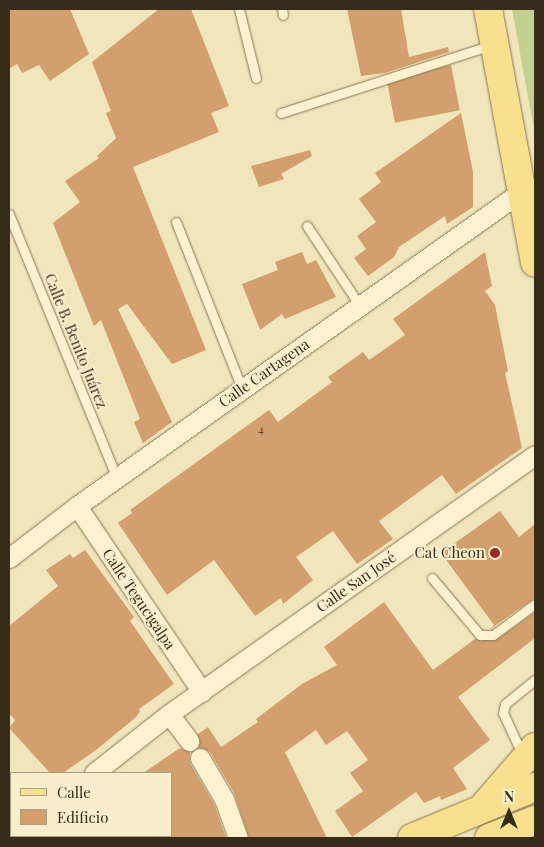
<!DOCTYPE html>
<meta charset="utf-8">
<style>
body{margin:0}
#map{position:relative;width:544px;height:847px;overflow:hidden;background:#f1e5bb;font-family:"Playfair Display",serif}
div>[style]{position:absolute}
.green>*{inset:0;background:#c3d08f}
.building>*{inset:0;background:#d39f6e;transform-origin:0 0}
.roads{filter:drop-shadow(0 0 1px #8a7554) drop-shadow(0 0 1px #8a7554)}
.service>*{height:9px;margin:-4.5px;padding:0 4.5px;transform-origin:4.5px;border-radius:4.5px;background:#fcf2cf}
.minor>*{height:19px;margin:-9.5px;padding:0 9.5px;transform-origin:9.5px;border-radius:9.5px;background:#fcf2cf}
.primary>*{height:28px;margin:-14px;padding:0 14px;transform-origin:14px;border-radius:14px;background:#f9e08f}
.dots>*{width:14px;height:14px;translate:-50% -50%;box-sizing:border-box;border:2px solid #f8eecc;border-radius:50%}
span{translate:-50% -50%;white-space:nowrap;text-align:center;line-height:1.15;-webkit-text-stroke:4px #f8eecc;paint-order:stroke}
.number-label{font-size:12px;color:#5e482f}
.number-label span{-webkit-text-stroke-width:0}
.street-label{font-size:15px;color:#372b1a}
.poi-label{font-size:15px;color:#372b1a}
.right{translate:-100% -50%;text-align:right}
.frame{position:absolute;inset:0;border:10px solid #372b1a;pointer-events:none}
.legend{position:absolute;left:10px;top:772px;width:162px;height:65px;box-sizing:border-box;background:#f8eecc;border:1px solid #aba085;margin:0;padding:6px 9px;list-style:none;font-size:15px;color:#372b1a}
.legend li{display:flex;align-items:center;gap:10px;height:25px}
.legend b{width:25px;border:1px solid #aba085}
.north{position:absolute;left:484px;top:787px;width:50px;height:50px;-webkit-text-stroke:4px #f8eecc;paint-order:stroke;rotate:0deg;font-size:14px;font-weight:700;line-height:20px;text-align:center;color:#372b1a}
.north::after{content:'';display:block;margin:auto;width:18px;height:22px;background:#372b1a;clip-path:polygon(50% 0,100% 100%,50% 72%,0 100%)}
</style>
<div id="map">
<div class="green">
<i style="clip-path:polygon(512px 9px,535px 9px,535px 135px)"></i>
</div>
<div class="building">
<i style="clip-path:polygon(9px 9px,70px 9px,89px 54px,50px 81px,39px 65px,22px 73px,17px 64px,9px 69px)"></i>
<i style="clip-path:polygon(159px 9px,191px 9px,229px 106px,211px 113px,219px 132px,133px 167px,206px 350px,172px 364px,127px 304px,118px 309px,172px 422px,143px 443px,134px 422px,140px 419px,101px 320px,94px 326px,53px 223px,80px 202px,65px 181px,99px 158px,97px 156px,116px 138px,106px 113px,111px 111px,92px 62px)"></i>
<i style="clip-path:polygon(347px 9px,401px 9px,409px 57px,448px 47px,449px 52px,385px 73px,361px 76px)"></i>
<i style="left:451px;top:65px;width:46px;height:66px;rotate:79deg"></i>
<i style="clip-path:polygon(461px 113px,473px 172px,473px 207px,447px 224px,445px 216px,399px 247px,394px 257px,368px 276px,354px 258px,366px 249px,357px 236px,376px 222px,359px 199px,381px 182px,375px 173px)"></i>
<i style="clip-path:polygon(310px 150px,312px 156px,281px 174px,284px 179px,259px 187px,251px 166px)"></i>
<i style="clip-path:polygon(302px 252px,307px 264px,316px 260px,336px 297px,285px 319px,282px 314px,260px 330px,242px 284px,278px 270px,275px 262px)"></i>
<i style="clip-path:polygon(485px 252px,492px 286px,485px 291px,495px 305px,508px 371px,505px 373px,522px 448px,456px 494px,442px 475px,379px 521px,393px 539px,357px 564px,333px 531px,296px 557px,313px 580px,283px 604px,281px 598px,255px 616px,214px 560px,167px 595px,118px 523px,132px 513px,130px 510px,269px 410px,278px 422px,332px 382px,328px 377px,363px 352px,369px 360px,405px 335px,393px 319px)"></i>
<i style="clip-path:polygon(500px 511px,519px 537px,535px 524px,535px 598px,490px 629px,494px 625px,441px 553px)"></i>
<i style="clip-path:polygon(85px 550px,134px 617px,130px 621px,174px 684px,139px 709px,140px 712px,135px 718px,96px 750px,63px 773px,50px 773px,9px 728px,15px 720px,9px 713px,9px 626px,58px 586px,46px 570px,70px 554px,73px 558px)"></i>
<i style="clip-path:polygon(384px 602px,433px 670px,475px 639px,496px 640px,535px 612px,535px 638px,458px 697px,490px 740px,453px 768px,467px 789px,441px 800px,440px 796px,424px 803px,416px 792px,352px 837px,335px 811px,363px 791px,350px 773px,368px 760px,347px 731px,326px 745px,316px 730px,285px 752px,327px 838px,249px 838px,234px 793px,210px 752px,198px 747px,198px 734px,208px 727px,221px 747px,258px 722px,256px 719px,302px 684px,337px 665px,324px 647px)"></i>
<i style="clip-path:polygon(180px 748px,190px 752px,190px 763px,214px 804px,226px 838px,171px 838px,171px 773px,143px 773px)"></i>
</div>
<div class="roads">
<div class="service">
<i style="left:239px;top:9px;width:71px;rotate:76.2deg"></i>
<i style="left:282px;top:9px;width:6px;rotate:81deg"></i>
<i style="left:281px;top:113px;width:222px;rotate:-17.9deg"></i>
<i style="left:9px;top:214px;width:285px;rotate:67.8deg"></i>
<i style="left:176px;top:222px;width:180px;rotate:68.4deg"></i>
<i style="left:307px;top:226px;width:96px;rotate:56.5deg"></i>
<i style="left:432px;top:578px;width:75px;rotate:49.9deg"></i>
<i style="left:480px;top:635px;width:13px"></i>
<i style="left:493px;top:635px;width:52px;rotate:-36.4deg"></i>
<i style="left:523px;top:756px;width:47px;rotate:-114.9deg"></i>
<i style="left:503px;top:713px;width:9px;rotate:-77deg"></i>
<i style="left:505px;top:704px;width:38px;rotate:-39deg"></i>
</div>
<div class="minor">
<i style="left:77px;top:506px;width:224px;rotate:56.1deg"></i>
<i style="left:9px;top:558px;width:86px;rotate:-37.4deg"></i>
<i style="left:77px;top:506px;width:545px;rotate:-35.29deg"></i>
<i style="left:169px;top:714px;width:34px;rotate:53deg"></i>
<i style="left:200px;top:758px;width:48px;rotate:59.7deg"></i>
<i style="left:224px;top:799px;width:41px;rotate:70.3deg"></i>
<i style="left:94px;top:773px;width:95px;rotate:-38.2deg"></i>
<i style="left:169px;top:714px;width:448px;rotate:-35.3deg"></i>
</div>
<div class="primary">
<i style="left:488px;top:9px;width:258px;rotate:79.5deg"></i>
<i style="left:484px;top:806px;width:78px;rotate:-49.2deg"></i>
<i style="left:412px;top:838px;width:133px;rotate:-22.5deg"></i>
<i style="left:489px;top:838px;width:49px;rotate:-21.4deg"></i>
</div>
</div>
<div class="dots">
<i style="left:495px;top:553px;background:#9d281f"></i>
</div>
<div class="number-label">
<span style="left:261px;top:429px">4</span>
</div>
<div class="street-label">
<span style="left:76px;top:341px;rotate:68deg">Calle B. Benito Juárez</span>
<span style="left:264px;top:373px;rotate:-35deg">Calle Cartagena</span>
<span style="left:356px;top:582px;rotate:-35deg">Calle San José</span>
<span style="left:139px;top:599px;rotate:56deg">Calle Tegucigalpa</span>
</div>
<div class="poi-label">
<span class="right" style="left:485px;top:553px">Cat Cheon</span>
</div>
<div class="frame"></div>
<ul class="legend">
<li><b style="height:6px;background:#f9e08f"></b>Calle</li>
<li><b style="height:14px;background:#d39f6e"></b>Edificio</li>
</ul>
<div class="north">N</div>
</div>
